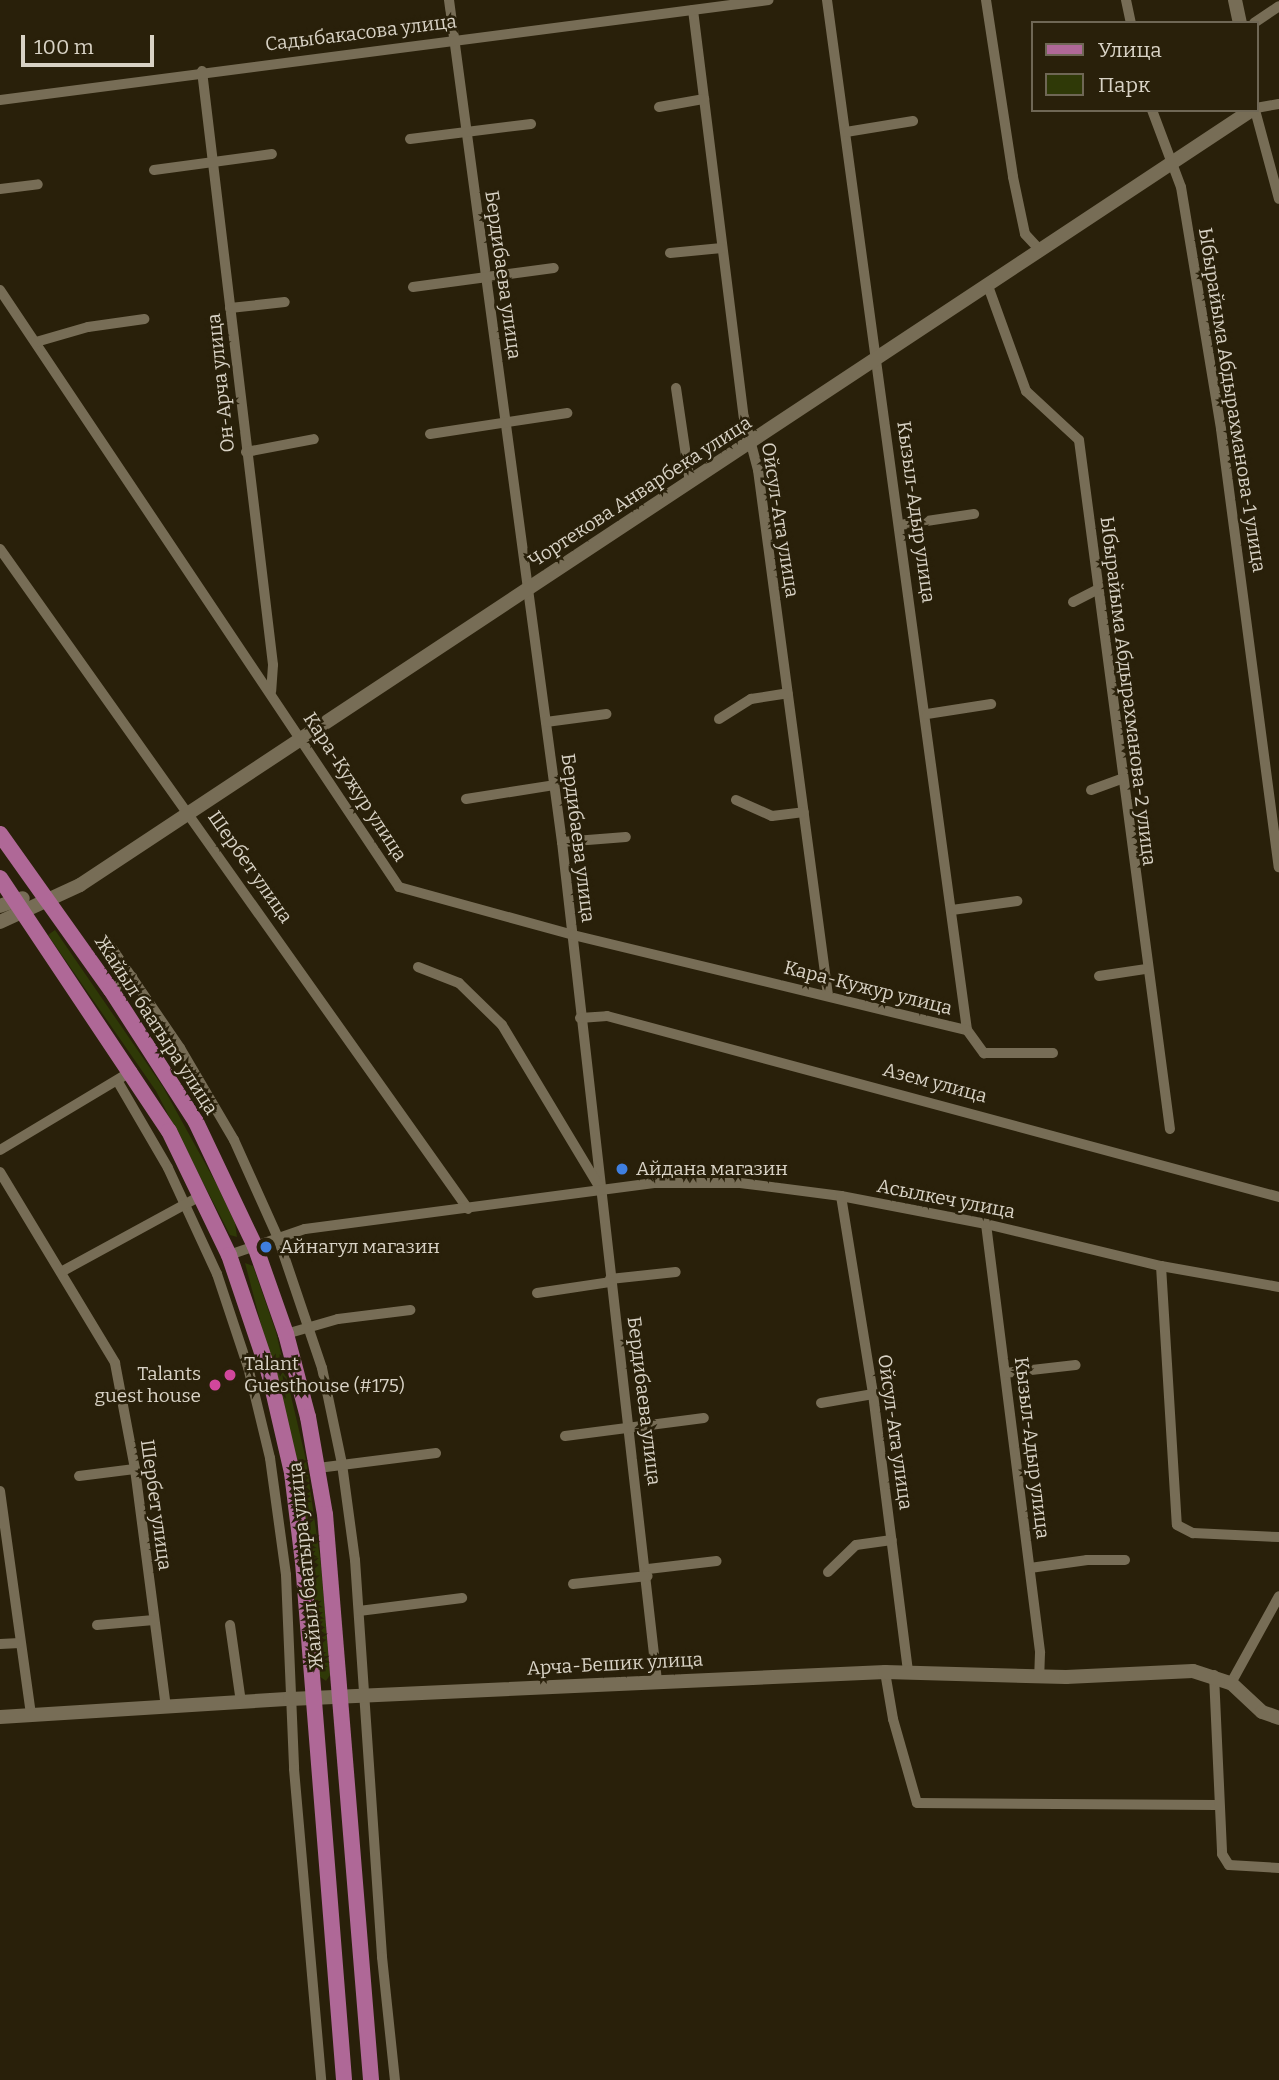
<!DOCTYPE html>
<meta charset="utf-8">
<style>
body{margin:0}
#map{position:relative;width:1279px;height:2080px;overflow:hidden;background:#29200a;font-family:Bitter,serif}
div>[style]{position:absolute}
.green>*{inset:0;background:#2f3907}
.street>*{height:10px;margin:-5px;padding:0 5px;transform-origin:5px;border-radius:5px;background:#776d56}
.secondary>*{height:14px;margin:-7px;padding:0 7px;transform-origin:7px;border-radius:7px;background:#776d56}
.primary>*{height:16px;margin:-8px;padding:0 8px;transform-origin:8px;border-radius:8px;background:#af6897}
.dots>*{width:19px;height:19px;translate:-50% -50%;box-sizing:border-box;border:4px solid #29200a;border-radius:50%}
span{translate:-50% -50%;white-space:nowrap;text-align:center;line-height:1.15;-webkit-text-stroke:5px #29200a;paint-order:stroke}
.street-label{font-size:19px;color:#d8d2c5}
.poi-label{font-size:19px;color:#d8d2c5}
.left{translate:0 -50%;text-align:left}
.right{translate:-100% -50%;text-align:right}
.legend{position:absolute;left:1031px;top:21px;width:228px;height:91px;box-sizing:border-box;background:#29200a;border:2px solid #6f6755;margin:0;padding:9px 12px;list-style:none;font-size:21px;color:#d8d2c5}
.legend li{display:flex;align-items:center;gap:14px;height:35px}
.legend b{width:35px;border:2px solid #6f6755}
.scale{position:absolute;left:21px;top:35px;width:133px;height:32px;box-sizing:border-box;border:4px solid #d8d2c5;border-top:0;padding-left:9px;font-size:21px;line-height:24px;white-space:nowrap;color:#d8d2c5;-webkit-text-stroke:5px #29200a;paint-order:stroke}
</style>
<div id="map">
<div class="green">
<i style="clip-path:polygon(55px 930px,163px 1087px,217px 1185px,235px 1223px,237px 1237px,230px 1235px,156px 1091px,48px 935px)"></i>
<i style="clip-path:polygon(245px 1263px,253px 1266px,276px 1332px,306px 1460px,321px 1565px,330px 1675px,326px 1681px,319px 1676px,297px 1462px)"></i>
</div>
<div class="street">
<i style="left:449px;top:0;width:850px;rotate:82.36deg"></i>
<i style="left:562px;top:842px;width:844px;rotate:83.54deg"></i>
<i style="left:827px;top:0;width:1039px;rotate:82.26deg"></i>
<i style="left:986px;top:0;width:179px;rotate:81.3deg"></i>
<i style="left:1013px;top:177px;width:58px;rotate:78.1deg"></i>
<i style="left:1025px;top:234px;width:22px;rotate:47deg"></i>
<i style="left:1126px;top:0;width:24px;rotate:78deg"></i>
<i style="left:693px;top:10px;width:410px;rotate:82.9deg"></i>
<i style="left:744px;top:417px;width:55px;rotate:75.2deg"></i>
<i style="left:758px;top:470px;width:530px;rotate:82.41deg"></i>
<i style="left:1254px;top:23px;width:30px;rotate:-34deg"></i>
<i style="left:202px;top:71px;width:598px;rotate:83.18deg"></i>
<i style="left:273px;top:665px;width:26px;rotate:94deg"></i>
<i style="left:0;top:100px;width:775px;rotate:-7.41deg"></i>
<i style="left:659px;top:107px;width:46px;rotate:-10.1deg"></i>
<i style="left:1256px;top:108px;width:23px;rotate:-10deg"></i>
<i style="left:1152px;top:110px;width:82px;rotate:69.4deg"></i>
<i style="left:1181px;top:187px;width:245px;rotate:80.6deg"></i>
<i style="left:1221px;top:429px;width:442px;rotate:82.5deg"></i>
<i style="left:1255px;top:110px;width:92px;rotate:74.9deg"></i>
<i style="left:846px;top:132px;width:68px;rotate:-9.3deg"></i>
<i style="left:410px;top:139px;width:122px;rotate:-7.1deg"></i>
<i style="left:154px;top:170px;width:119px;rotate:-7.7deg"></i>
<i style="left:0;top:189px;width:38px;rotate:-7deg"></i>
<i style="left:670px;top:253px;width:52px;rotate:-5.5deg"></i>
<i style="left:988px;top:286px;width:112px;rotate:70.1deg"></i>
<i style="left:1026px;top:391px;width:72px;rotate:42.8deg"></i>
<i style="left:1079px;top:440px;width:695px;rotate:82.48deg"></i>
<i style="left:413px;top:287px;width:142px;rotate:-7.7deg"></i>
<i style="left:0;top:290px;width:718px;rotate:56.24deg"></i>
<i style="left:399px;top:887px;width:180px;rotate:15.4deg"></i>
<i style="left:573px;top:935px;width:405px;rotate:13.6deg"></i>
<i style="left:230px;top:308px;width:55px;rotate:-6.2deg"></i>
<i style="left:36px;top:342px;width:54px;rotate:-16.1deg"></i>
<i style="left:88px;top:327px;width:57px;rotate:-8.1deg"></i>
<i style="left:676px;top:388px;width:96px;rotate:81.6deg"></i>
<i style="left:430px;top:434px;width:139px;rotate:-8.7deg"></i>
<i style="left:246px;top:452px;width:69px;rotate:-10.8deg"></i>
<i style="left:900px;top:525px;width:75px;rotate:-8.5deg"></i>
<i style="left:0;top:549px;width:809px;rotate:54.66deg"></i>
<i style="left:1073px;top:602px;width:28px;rotate:-27deg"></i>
<i style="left:927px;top:714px;width:65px;rotate:-8.9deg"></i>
<i style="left:719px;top:719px;width:38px;rotate:-32deg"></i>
<i style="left:751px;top:699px;width:37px;rotate:-9deg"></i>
<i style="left:546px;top:722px;width:61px;rotate:-7.6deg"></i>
<i style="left:1091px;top:790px;width:32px;rotate:-20deg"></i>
<i style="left:466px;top:799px;width:89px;rotate:-9deg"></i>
<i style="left:736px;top:800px;width:39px;rotate:24deg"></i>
<i style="left:772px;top:816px;width:32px;rotate:-7deg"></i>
<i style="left:562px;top:842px;width:64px;rotate:-4.5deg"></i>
<i style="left:952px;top:910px;width:66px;rotate:-7.9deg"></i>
<i style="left:107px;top:941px;width:130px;rotate:55.7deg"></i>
<i style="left:180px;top:1048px;width:107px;rotate:59.6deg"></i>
<i style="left:234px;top:1140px;width:107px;rotate:65.8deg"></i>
<i style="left:278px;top:1238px;width:137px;rotate:71.3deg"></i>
<i style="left:322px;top:1368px;width:98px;rotate:78.2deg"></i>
<i style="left:342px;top:1464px;width:97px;rotate:82.3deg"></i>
<i style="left:355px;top:1560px;width:398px;rotate:86.1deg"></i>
<i style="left:382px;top:1957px;width:124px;rotate:84deg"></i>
<i style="left:418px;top:967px;width:44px;rotate:21.3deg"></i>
<i style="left:459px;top:983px;width:60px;rotate:44.3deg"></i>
<i style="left:502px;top:1025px;width:187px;rotate:59deg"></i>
<i style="left:1099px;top:976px;width:48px;rotate:-8.5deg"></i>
<i style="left:111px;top:990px;width:25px;rotate:-32deg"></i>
<i style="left:580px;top:1018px;width:27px;rotate:-4deg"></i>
<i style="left:607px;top:1016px;width:696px;rotate:15.07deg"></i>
<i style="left:967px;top:1030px;width:29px;rotate:54deg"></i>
<i style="left:984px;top:1053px;width:69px"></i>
<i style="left:118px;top:1082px;width:99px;rotate:59.8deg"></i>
<i style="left:168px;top:1168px;width:117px;rotate:65.2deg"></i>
<i style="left:217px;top:1274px;width:98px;rotate:71.6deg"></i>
<i style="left:248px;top:1367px;width:94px;rotate:76.4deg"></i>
<i style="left:270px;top:1458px;width:118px;rotate:82.2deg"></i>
<i style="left:286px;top:1575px;width:194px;rotate:87.6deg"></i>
<i style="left:294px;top:1769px;width:312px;rotate:85deg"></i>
<i style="left:0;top:1150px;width:154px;rotate:-30.9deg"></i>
<i style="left:0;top:1172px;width:223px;rotate:58.9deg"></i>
<i style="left:115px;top:1363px;width:108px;rotate:79.3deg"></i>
<i style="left:135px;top:1469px;width:240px;rotate:82.6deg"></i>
<i style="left:841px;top:1196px;width:201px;rotate:80.8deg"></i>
<i style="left:873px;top:1394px;width:281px;rotate:82.8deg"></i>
<i style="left:986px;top:1224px;width:432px;rotate:82.8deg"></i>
<i style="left:1040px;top:1653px;width:23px;rotate:92deg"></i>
<i style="left:229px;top:1255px;width:80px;rotate:-18.9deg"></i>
<i style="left:305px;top:1229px;width:352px;rotate:-7.5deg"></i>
<i style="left:654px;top:1183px;width:86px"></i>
<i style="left:740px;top:1183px;width:102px;rotate:7.3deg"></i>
<i style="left:841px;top:1196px;width:148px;rotate:10.9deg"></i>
<i style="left:986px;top:1224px;width:180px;rotate:13.5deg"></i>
<i style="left:1161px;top:1266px;width:120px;rotate:10.1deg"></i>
<i style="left:1161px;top:1266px;width:259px;rotate:86.5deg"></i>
<i style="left:1177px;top:1525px;width:18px;rotate:27deg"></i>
<i style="left:1193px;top:1533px;width:86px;rotate:2.7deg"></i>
<i style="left:61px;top:1272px;width:161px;rotate:-28.6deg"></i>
<i style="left:610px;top:1279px;width:66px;rotate:-6.1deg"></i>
<i style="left:537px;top:1293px;width:75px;rotate:-8.5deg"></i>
<i style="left:286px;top:1334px;width:54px;rotate:-16.1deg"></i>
<i style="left:338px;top:1319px;width:73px;rotate:-7.1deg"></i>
<i style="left:1005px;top:1373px;width:71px;rotate:-6.4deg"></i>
<i style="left:821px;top:1403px;width:53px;rotate:-9.8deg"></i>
<i style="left:565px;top:1436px;width:140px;rotate:-7.4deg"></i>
<i style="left:318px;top:1468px;width:119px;rotate:-7.2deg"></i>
<i style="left:79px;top:1476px;width:56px;rotate:-7.1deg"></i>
<i style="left:0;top:1491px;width:226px;rotate:82.1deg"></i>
<i style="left:1030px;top:1568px;width:58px;rotate:-8deg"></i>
<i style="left:1087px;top:1560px;width:38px"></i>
<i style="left:648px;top:1569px;width:69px;rotate:-6.6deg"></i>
<i style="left:828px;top:1572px;width:39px;rotate:-44deg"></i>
<i style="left:856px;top:1545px;width:36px;rotate:-8deg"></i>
<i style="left:573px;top:1584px;width:75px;rotate:-6.1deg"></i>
<i style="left:359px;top:1611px;width:104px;rotate:-7.2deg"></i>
<i style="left:97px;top:1625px;width:57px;rotate:-5deg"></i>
<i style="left:230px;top:1625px;width:78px;rotate:81.9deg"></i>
<i style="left:0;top:1644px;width:20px;rotate:-3deg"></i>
<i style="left:885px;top:1672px;width:48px;rotate:80.3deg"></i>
<i style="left:893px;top:1719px;width:87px;rotate:74.1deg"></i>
<i style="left:917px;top:1803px;width:300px;rotate:0.4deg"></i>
<i style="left:1214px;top:1675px;width:179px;rotate:87.4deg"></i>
<i style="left:1222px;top:1854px;width:13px;rotate:58deg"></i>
<i style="left:1229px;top:1865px;width:50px;rotate:3.4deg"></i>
<i style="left:1231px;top:1683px;width:99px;rotate:-61.1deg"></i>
</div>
<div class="secondary">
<i style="left:1235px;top:0;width:24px;rotate:78deg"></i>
<i style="left:0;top:906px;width:24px;rotate:-19deg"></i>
<i style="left:0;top:922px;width:88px;rotate:-24.8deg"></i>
<i style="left:80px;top:885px;width:1405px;rotate:-33.48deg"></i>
<i style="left:0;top:1717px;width:291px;rotate:-3.6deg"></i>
<i style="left:290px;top:1699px;width:596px;rotate:-2.6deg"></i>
<i style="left:885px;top:1672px;width:181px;rotate:1.6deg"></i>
<i style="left:1066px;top:1677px;width:127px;rotate:-2.7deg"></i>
<i style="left:1193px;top:1671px;width:40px;rotate:18deg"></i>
<i style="left:1231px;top:1683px;width:42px;rotate:43.1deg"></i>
<i style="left:1262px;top:1712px;width:18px;rotate:19deg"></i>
</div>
<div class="primary">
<i style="left:0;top:834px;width:191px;rotate:54.6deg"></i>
<i style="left:111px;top:990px;width:157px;rotate:57.2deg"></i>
<i style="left:196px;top:1122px;width:137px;rotate:64.6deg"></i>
<i style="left:255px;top:1246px;width:93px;rotate:70.6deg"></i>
<i style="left:286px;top:1334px;width:86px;rotate:75.2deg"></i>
<i style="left:308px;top:1417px;width:98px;rotate:80.1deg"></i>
<i style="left:325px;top:1514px;width:568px;rotate:85.35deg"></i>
<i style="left:0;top:878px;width:304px;rotate:56.3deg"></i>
<i style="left:169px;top:1131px;width:138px;rotate:64.2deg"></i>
<i style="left:229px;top:1255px;width:125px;rotate:71.3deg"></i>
<i style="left:269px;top:1373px;width:103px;rotate:77deg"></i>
<i style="left:292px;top:1473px;width:90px;rotate:83deg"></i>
<i style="left:303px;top:1562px;width:520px;rotate:85.47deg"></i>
</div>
<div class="dots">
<i style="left:622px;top:1169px;background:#3f7fe0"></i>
<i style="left:266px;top:1247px;background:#3f7fe0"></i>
<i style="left:230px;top:1375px;background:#d1479c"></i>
<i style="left:215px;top:1385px;background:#d1479c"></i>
</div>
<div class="street-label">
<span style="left:361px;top:33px;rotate:-7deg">Садыбакасова улица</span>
<span style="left:503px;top:275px;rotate:82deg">Бердибаева улица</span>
<span style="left:221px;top:383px;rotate:-96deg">Он-Арча улица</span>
<span style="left:1232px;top:400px;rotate:81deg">Ыбырайыма Абдырахманова-1 улица</span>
<span style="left:640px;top:492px;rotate:-33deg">Чортекова Анварбека улица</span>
<span style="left:916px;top:512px;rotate:82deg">Кызыл-Адыр улица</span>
<span style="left:780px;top:520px;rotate:81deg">Ойсул-Ата улица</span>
<span style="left:1128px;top:691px;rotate:83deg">Ыбырайыма Абдырахманова-2 улица</span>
<span style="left:355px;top:787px;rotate:57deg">Кара-Кужур улица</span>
<span style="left:578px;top:838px;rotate:83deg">Бердибаева улица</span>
<span style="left:250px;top:867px;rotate:55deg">Шербет улица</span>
<span style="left:868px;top:988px;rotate:14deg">Кара-Кужур улица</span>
<span style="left:156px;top:1025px;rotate:57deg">Жайыл баатыра улица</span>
<span style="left:935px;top:1083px;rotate:15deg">Азем улица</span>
<span style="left:946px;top:1199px;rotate:11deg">Асылкеч улица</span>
<span style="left:644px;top:1401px;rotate:83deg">Бердибаева улица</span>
<span style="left:895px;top:1432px;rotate:82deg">Ойсул-Ата улица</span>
<span style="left:1032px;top:1448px;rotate:83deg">Кызыл-Адыр улица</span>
<span style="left:156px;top:1505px;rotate:82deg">Шербет улица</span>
<span style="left:306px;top:1566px;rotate:-96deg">Жайыл баатыра улица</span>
<span style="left:615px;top:1664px;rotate:-3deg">Арча-Бешик улица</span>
</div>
<div class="poi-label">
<span class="left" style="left:636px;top:1169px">Айдана магазин</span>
<span class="left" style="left:280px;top:1247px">Айнагул магазин</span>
<span class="left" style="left:244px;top:1375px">Talant<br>Guesthouse (#175)</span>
<span class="right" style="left:201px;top:1385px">Talants<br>guest house</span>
</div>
<ul class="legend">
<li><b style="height:9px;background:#af6897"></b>Улица</li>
<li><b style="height:19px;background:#2f3907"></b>Парк</li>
</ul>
<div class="scale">100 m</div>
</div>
